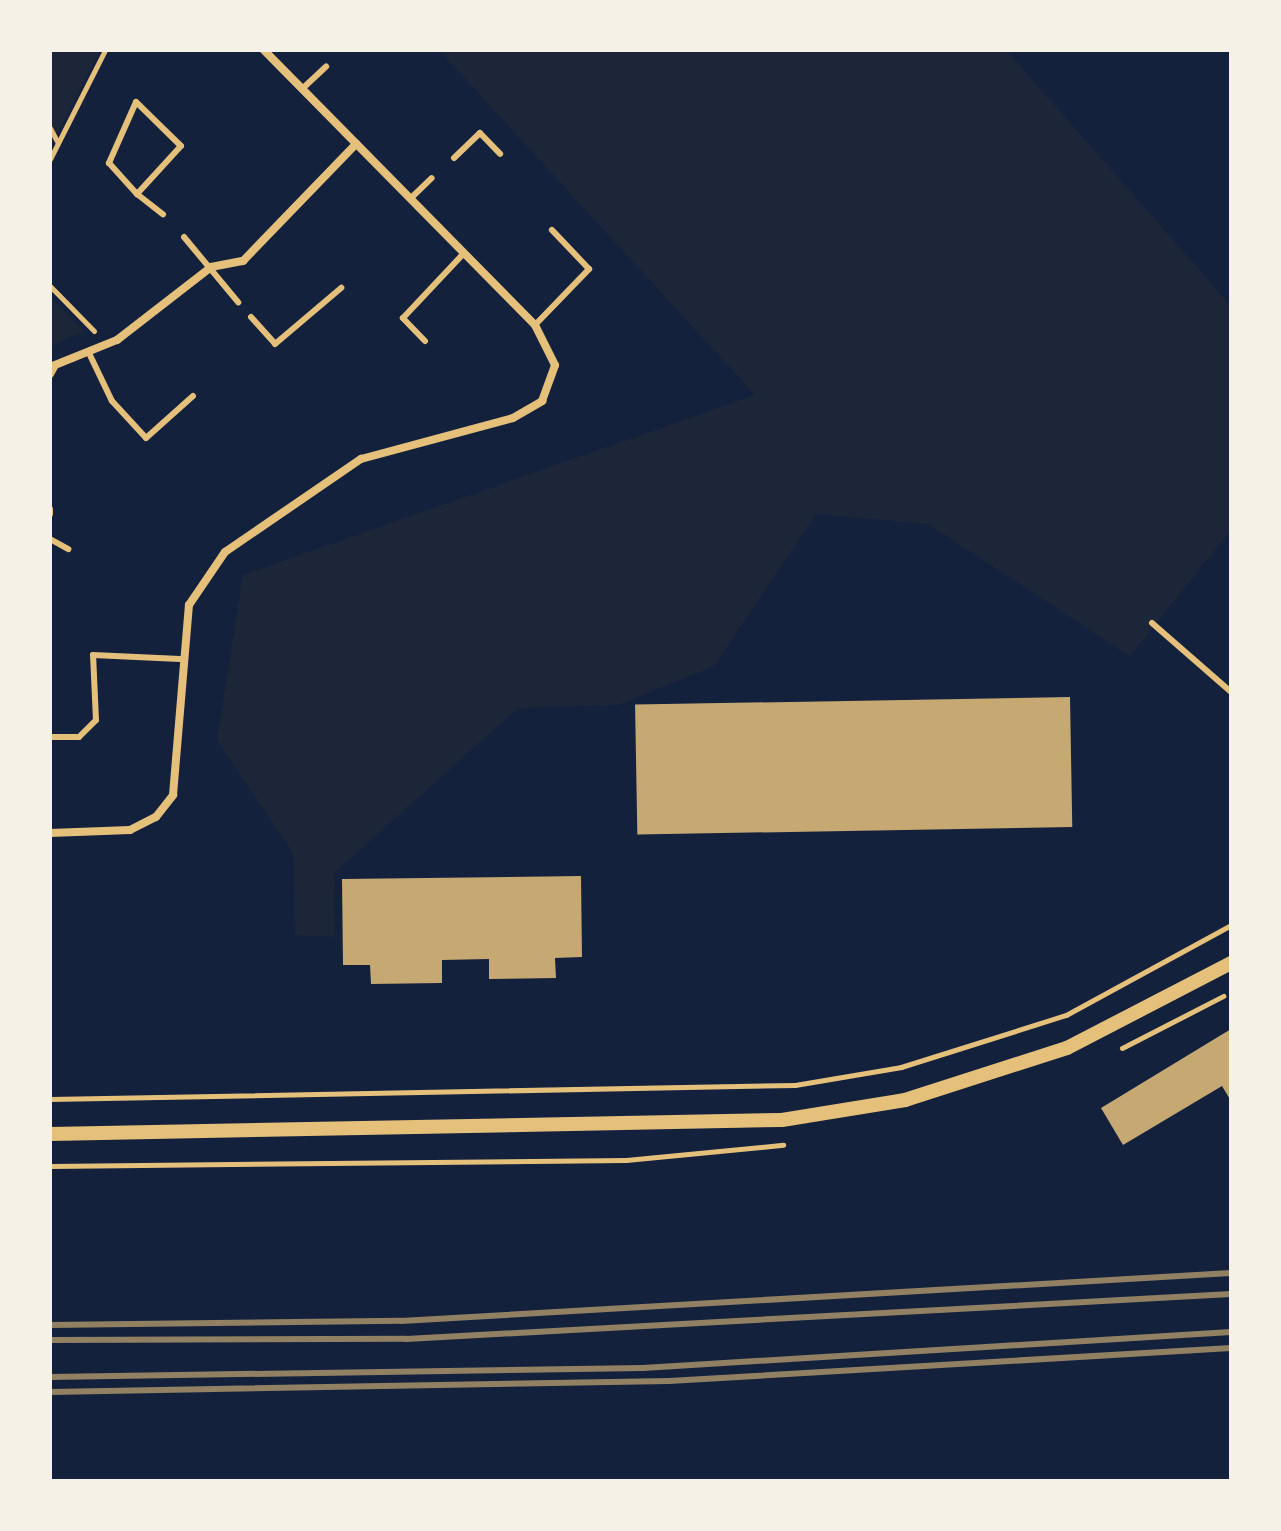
<!DOCTYPE html>
<style>
body{margin:0}
#map{position:relative;width:1281px;height:1531px;overflow:hidden;background:#14213d;font-family:"Noto Sans",sans-serif}
div>[style]{position:absolute}
.green>*{inset:0;background:#1d2539}
.building>*{inset:0;background:#c6a872;transform-origin:0 0}
.path>*{height:5px;margin:-2.5px;padding:0 2.5px;transform-origin:2.5px;border-radius:2.5px;background:#e5c07b}
.service>*{height:6px;margin:-3px;padding:0 3px;transform-origin:3px;border-radius:3px;background:#e5c07b}
.minor>*{height:8px;margin:-4px;padding:0 4px;transform-origin:4px;border-radius:4px;background:#e5c07b}
.tertiary>*{height:14px;margin:-7px;padding:0 7px;transform-origin:7px;border-radius:7px;background:#e5c07b}
.rail>*{height:6px;margin:-3px;padding:0 3px;transform-origin:3px;border-radius:3px;background:#918062}
span{translate:-50% -50%;white-space:nowrap;text-align:center;line-height:1.15;-webkit-text-stroke:6px #f6f1e7;paint-order:stroke}
.frame{position:absolute;inset:0;border:52px solid #f6f1e7;pointer-events:none}
</style>
<div id="map">
<div class="green">
<i style="clip-path:polygon(50px 50px,100px 50px,50px 149px)"></i>
<i style="clip-path:polygon(439px 50px,1006px 50px,1231px 306px,1231px 530px,1130px 656px,928px 524px,816px 514px,714px 666px,619px 705px,518px 708px,334px 873px,335px 937px,295px 935px,293px 853px,217px 740px,243px 575px,755px 395px)"></i>
<i style="clip-path:polygon(50px 296px,84px 331px,50px 347px)"></i>
</div>
<div class="building">
<i style="left:1070px;top:697px;width:130px;height:435px;rotate:89deg"></i>
<i style="clip-path:polygon(581px 876px,582px 957px,555px 958px,556px 978px,489px 979px,489px 959px,442px 960px,442px 983px,371px 984px,370px 965px,343px 965px,342px 879px)"></i>
<i style="clip-path:polygon(1231px 1029px,1231px 1101px,1222px 1086px,1123px 1145px,1101px 1108px)"></i>
</div>
<div class="path">
<i style="left:50px;top:128px;width:15px;rotate:62deg"></i>
<i style="left:50px;top:159px;width:122px;rotate:-63.2deg"></i>
<i style="left:50px;top:286px;width:63px;rotate:45.6deg"></i>
<i style="left:1122px;top:1048px;width:114px;rotate:-27.2deg"></i>
<i style="left:50px;top:1099px;width:745px;rotate:-1.08deg"></i>
<i style="left:795px;top:1085px;width:108px;rotate:-9.6deg"></i>
<i style="left:901px;top:1067px;width:173px;rotate:-17.5deg"></i>
<i style="left:1066px;top:1015px;width:188px;rotate:-28.6deg"></i>
<i style="left:50px;top:1166px;width:576px;rotate:-0.6deg"></i>
<i style="left:626px;top:1160px;width:158px;rotate:-5.5deg"></i>
</div>
<div class="service">
<i style="left:302px;top:89px;width:33px;rotate:-43deg"></i>
<i style="left:454px;top:158px;width:36px;rotate:-44deg"></i>
<i style="left:480px;top:133px;width:29px;rotate:46deg"></i>
<i style="left:137px;top:194px;width:65px;rotate:-47.5deg"></i>
<i style="left:181px;top:146px;width:63px;rotate:-135.6deg"></i>
<i style="left:136px;top:102px;width:67px;rotate:113.9deg"></i>
<i style="left:109px;top:163px;width:42px;rotate:47.9deg"></i>
<i style="left:137px;top:194px;width:33px;rotate:38deg"></i>
<i style="left:410px;top:199px;width:30px;rotate:-44deg"></i>
<i style="left:184px;top:237px;width:85px;rotate:50.3deg"></i>
<i style="left:251px;top:317px;width:36px;rotate:48deg"></i>
<i style="left:275px;top:344px;width:87px;rotate:-40.3deg"></i>
<i style="left:535px;top:325px;width:78px;rotate:-46deg"></i>
<i style="left:589px;top:269px;width:54px;rotate:-133.5deg"></i>
<i style="left:425px;top:341px;width:32px;rotate:-134deg"></i>
<i style="left:403px;top:318px;width:89px;rotate:-46.8deg"></i>
<i style="left:88px;top:351px;width:55px;rotate:64.4deg"></i>
<i style="left:112px;top:401px;width:50px;rotate:47.4deg"></i>
<i style="left:146px;top:438px;width:63px;rotate:-41.8deg"></i>
<i style="left:50px;top:509px;width:5px;rotate:90deg"></i>
<i style="left:50px;top:539px;width:21px;rotate:29deg"></i>
<i style="left:1152px;top:623px;width:105px;rotate:41.1deg"></i>
<i style="left:50px;top:737px;width:29px"></i>
<i style="left:79px;top:737px;width:24px;rotate:-45deg"></i>
<i style="left:96px;top:720px;width:65px;rotate:-92.6deg"></i>
<i style="left:93px;top:655px;width:87px;rotate:2.6deg"></i>
</div>
<div class="minor">
<i style="left:50px;top:374px;width:10px;rotate:-61deg"></i>
<i style="left:55px;top:365px;width:67px;rotate:-22deg"></i>
<i style="left:117px;top:340px;width:119px;rotate:-37.8deg"></i>
<i style="left:211px;top:267px;width:33px;rotate:-11deg"></i>
<i style="left:243px;top:261px;width:163px;rotate:-46deg"></i>
<i style="left:50px;top:833px;width:80px;rotate:-2.1deg"></i>
<i style="left:130px;top:830px;width:29px;rotate:-27deg"></i>
<i style="left:156px;top:817px;width:28px;rotate:-52deg"></i>
<i style="left:173px;top:795px;width:191px;rotate:-85.2deg"></i>
<i style="left:189px;top:605px;width:64px;rotate:-55.8deg"></i>
<i style="left:225px;top:552px;width:165px;rotate:-34.4deg"></i>
<i style="left:361px;top:459px;width:157px;rotate:-15.1deg"></i>
<i style="left:513px;top:418px;width:34px;rotate:-30deg"></i>
<i style="left:542px;top:401px;width:38px;rotate:-70deg"></i>
<i style="left:555px;top:365px;width:45px;rotate:-116.6deg"></i>
<i style="left:535px;top:325px;width:386px;rotate:-134.6deg"></i>
</div>
<div class="tertiary">
<i style="left:50px;top:1134px;width:732px;rotate:-1.1deg"></i>
<i style="left:782px;top:1120px;width:125px;rotate:-9.2deg"></i>
<i style="left:905px;top:1100px;width:170px;rotate:-17.8deg"></i>
<i style="left:1067px;top:1048px;width:185px;rotate:-27.4deg"></i>
</div>
<div class="rail">
<i style="left:50px;top:1325px;width:351px;rotate:-0.7deg"></i>
<i style="left:401px;top:1321px;width:831px;rotate:-3.31deg"></i>
<i style="left:50px;top:1340px;width:356px;rotate:-0.2deg"></i>
<i style="left:406px;top:1339px;width:826px;rotate:-3.12deg"></i>
<i style="left:50px;top:1377px;width:593px;rotate:-0.87deg"></i>
<i style="left:643px;top:1368px;width:589px;rotate:-3.5deg"></i>
<i style="left:50px;top:1392px;width:619px;rotate:-1.02deg"></i>
<i style="left:669px;top:1381px;width:563px;rotate:-3.36deg"></i>
</div>
<div class="frame"></div>
</div>
